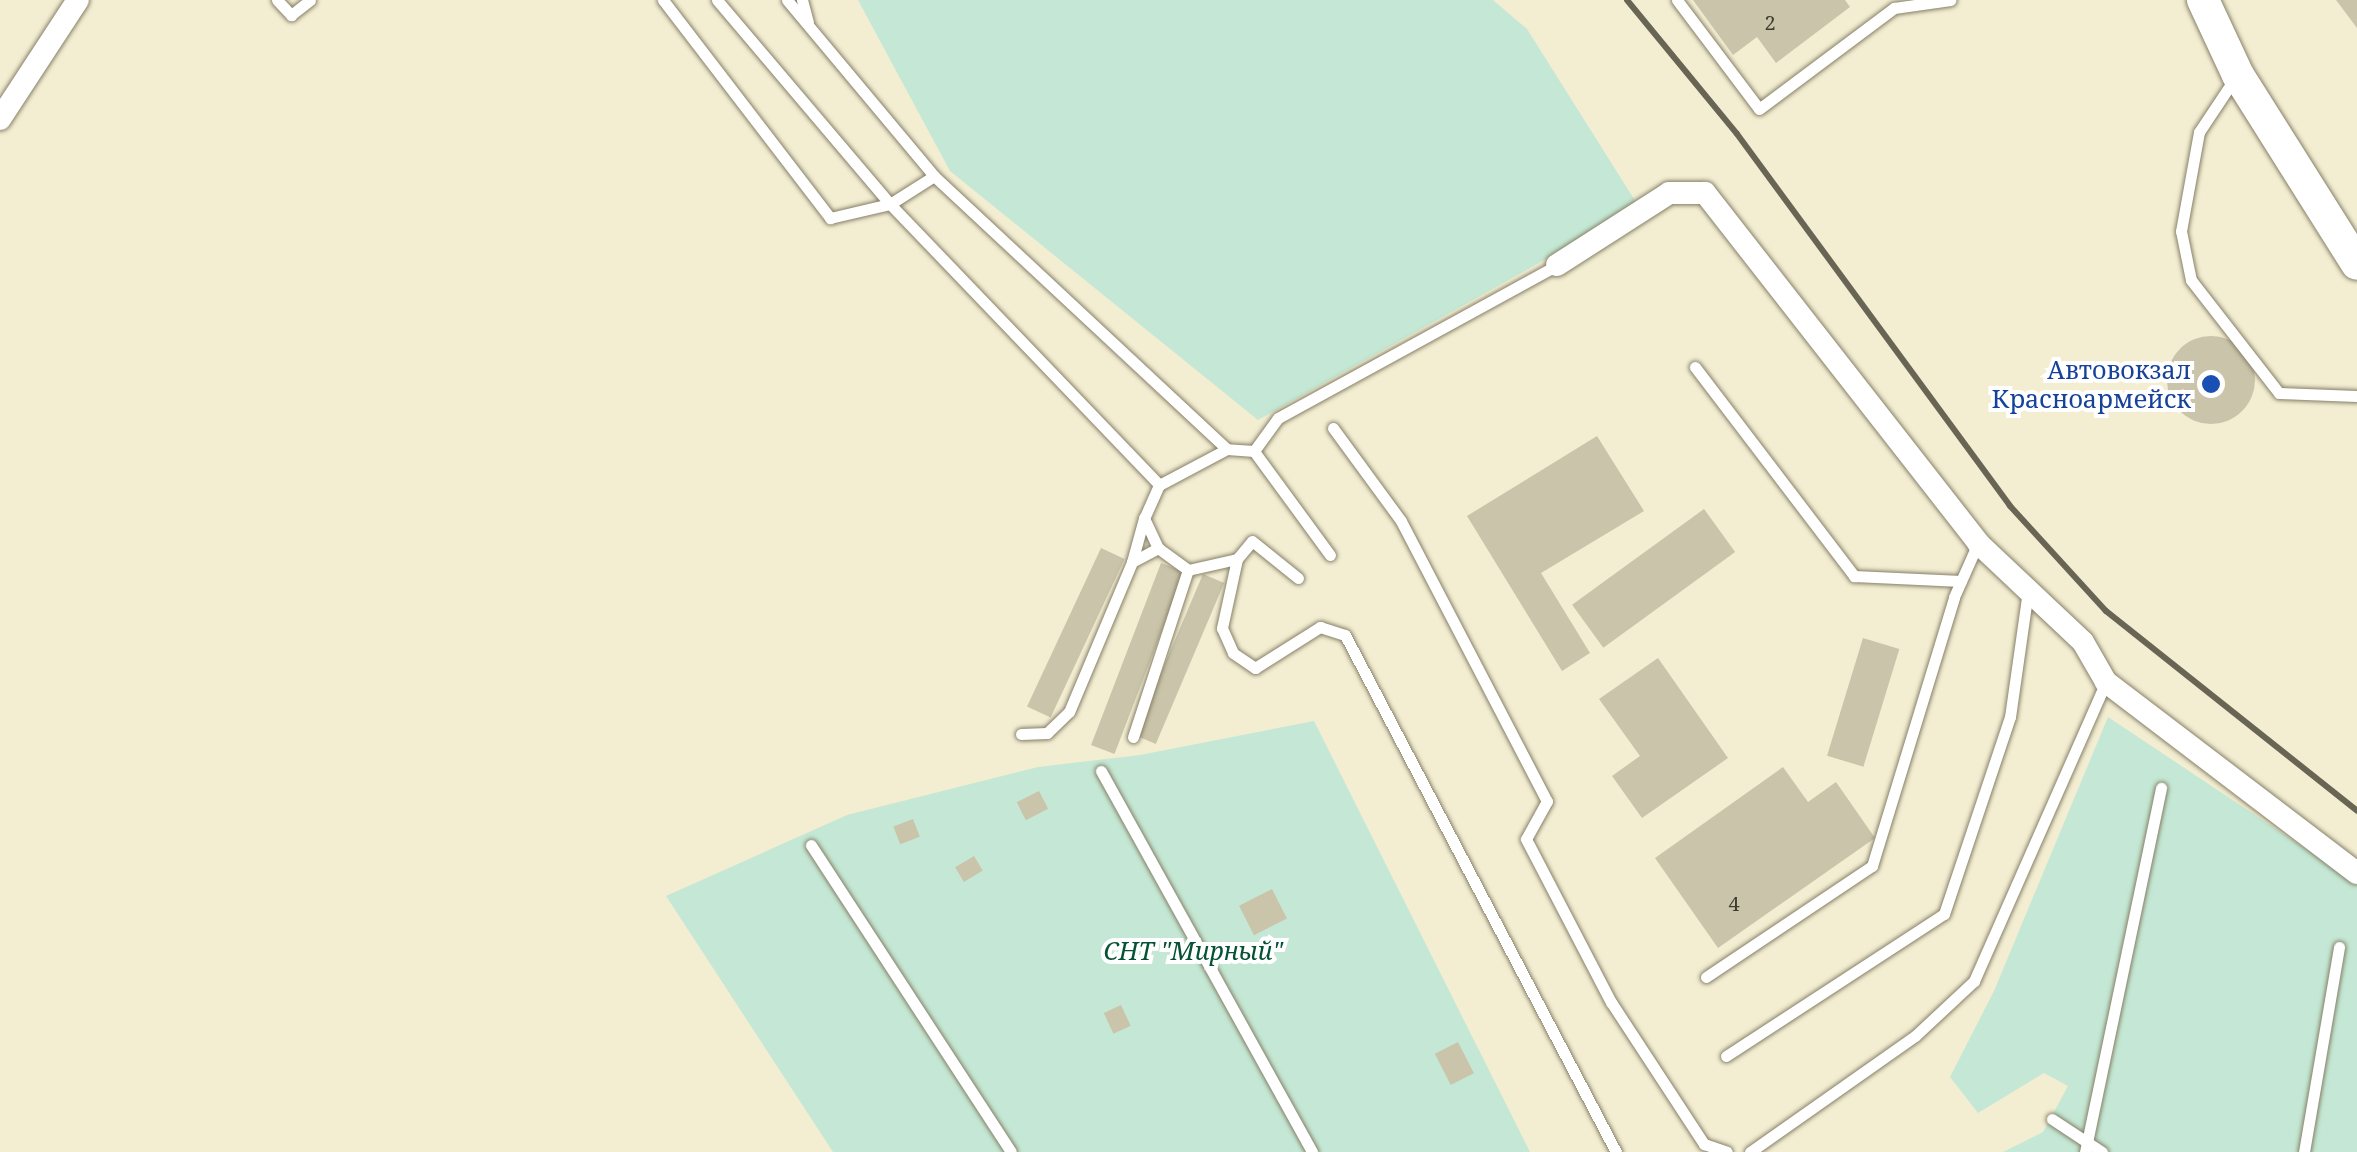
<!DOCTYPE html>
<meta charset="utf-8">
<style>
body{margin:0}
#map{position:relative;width:2357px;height:1152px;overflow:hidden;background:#f3edd2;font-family:"Noto Serif",serif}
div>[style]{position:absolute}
.green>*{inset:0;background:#c4e8d5}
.building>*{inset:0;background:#cac4aa;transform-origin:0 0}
.round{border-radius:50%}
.roads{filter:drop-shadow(0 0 2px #868068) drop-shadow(0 0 2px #868068)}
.service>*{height:11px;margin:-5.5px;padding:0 5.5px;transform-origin:5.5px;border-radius:5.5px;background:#fff}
.minor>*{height:22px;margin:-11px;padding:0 11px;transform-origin:11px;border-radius:11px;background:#fff}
.secondary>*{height:32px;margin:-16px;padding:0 16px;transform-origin:16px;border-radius:16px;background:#fff}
.rail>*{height:6px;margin:-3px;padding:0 3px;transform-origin:3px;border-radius:3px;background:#696555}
.dots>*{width:28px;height:28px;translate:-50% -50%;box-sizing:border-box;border:5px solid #fff;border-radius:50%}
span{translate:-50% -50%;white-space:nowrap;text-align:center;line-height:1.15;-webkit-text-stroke:8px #fff;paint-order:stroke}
.number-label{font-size:20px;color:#3f3c2f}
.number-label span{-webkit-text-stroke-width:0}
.transit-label{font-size:25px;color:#164399}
.right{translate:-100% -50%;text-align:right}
.park-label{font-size:25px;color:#075136;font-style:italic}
</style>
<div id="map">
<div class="green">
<i style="clip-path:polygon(858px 0,1493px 0,1527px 29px,1639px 207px,1258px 420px,950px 171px)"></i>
<i style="clip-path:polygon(2108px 717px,2357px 883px,2357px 1152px,2003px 1152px,2043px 1132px,2068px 1086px,2044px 1073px,1978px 1113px,1950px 1077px,1994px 991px)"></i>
<i style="clip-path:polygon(1314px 721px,1530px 1152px,833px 1152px,666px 896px,847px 815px,1038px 767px,1140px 755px)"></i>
</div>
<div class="building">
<i style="clip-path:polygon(1693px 0,1845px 0,1850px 7px,1776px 63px,1757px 37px,1733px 55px)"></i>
<i style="clip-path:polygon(2336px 0,2357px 0,2357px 28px)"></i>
<i class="round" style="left:2167px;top:336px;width:88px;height:88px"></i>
<i style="clip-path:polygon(1597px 436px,1644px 511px,1541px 573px,1590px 653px,1562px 671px,1467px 516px)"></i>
<i style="left:1704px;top:509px;width:53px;height:163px;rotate:54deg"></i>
<i style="left:1101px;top:548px;width:26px;height:175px;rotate:25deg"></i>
<i style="left:1161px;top:563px;width:25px;height:195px;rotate:21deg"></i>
<i style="left:1203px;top:574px;width:23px;height:175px;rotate:23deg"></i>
<i style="left:1863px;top:638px;width:38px;height:123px;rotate:17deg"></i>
<i style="clip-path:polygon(1658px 658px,1728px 758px,1642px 818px,1612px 776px,1640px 756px,1599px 699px)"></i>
<i style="clip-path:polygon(1783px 767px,1808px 802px,1836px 782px,1875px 838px,1718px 948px,1655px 858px)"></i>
<i style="left:1039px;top:791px;width:20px;height:25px;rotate:63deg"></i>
<i style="left:913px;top:819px;width:19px;height:21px;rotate:69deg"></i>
<i style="left:974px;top:856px;width:17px;height:22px;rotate:59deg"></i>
<i style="left:1272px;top:889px;width:33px;height:37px;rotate:63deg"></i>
<i style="left:1121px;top:1005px;width:23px;height:19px;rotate:65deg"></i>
<i style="left:1458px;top:1042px;width:35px;height:26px;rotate:63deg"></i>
</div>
<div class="roads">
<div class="service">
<i style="left:277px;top:0;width:21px;rotate:47deg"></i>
<i style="left:291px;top:15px;width:24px;rotate:-38deg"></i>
<i style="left:663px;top:0;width:275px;rotate:52.5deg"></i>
<i style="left:830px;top:218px;width:62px;rotate:-13.1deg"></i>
<i style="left:890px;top:204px;width:52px;rotate:-32.5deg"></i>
<i style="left:717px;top:0;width:267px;rotate:49.7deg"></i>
<i style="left:890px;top:204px;width:389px;rotate:46.2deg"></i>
<i style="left:787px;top:0;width:229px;rotate:50.1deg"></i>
<i style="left:934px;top:176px;width:400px;rotate:43deg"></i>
<i style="left:802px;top:0;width:23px;rotate:75deg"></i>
<i style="left:1677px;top:0;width:136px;rotate:53deg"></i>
<i style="left:1759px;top:109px;width:169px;rotate:-36.8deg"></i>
<i style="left:1894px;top:8px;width:57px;rotate:-8.1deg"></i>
<i style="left:2235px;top:78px;width:65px;rotate:123.7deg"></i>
<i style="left:2199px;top:132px;width:101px;rotate:100.3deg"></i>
<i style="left:2181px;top:231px;width:50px;rotate:78.5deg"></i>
<i style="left:2191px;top:280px;width:143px;rotate:52.1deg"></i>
<i style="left:2279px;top:393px;width:78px;rotate:2.2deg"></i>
<i style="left:1695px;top:367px;width:263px;rotate:52.7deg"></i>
<i style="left:1854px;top:576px;width:107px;rotate:2.7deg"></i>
<i style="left:1333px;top:428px;width:115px;rotate:53.8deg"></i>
<i style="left:1401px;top:521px;width:316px;rotate:62.5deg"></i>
<i style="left:1547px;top:801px;width:43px;rotate:118.9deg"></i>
<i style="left:1526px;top:839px;width:184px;rotate:62.5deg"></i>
<i style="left:1611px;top:1002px;width:170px;rotate:56.8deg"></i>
<i style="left:1704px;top:1144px;width:24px;rotate:19deg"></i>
<i style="left:1254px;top:451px;width:41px;rotate:-54deg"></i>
<i style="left:1278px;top:418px;width:318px;rotate:-28.7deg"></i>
<i style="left:1330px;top:555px;width:129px;rotate:-126.2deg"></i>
<i style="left:1254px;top:451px;width:27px;rotate:-176deg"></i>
<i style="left:1227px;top:449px;width:77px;rotate:152.1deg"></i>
<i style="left:1159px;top:485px;width:36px;rotate:114deg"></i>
<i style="left:1144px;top:518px;width:33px;rotate:65deg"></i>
<i style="left:1158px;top:548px;width:37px;rotate:36deg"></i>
<i style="left:1188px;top:570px;width:50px;rotate:-12.7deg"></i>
<i style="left:1237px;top:559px;width:71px;rotate:102.3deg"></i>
<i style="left:1222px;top:628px;width:27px;rotate:66deg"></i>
<i style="left:1233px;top:653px;width:27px;rotate:34deg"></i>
<i style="left:1255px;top:668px;width:77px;rotate:-32.2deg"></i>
<i style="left:1320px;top:627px;width:26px;rotate:18deg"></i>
<i style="left:1345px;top:635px;width:584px;rotate:62.34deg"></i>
<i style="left:1237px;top:559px;width:23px;rotate:-50deg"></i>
<i style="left:1252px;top:541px;width:59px;rotate:38.8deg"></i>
<i style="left:1132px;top:562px;width:46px;rotate:-74.7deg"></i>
<i style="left:1021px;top:734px;width:26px;rotate:-2deg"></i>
<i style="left:1047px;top:733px;width:30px;rotate:-44deg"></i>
<i style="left:1069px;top:712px;width:163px;rotate:-67.2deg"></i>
<i style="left:1132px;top:562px;width:30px;rotate:-28deg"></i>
<i style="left:1133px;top:737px;width:176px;rotate:-71.8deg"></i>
<i style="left:1101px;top:771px;width:436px;rotate:61deg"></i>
<i style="left:811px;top:845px;width:366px;rotate:56.9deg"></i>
<i style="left:1706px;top:977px;width:200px;rotate:-33.8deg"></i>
<i style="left:1872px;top:866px;width:281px;rotate:-73deg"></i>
<i style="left:1954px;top:597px;width:59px;rotate:-66deg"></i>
<i style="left:1726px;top:1056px;width:260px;rotate:-33.1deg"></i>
<i style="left:1944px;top:914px;width:208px;rotate:-71.5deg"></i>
<i style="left:2010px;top:717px;width:128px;rotate:-81.9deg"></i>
<i style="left:2052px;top:1119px;width:60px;rotate:33.4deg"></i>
<i style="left:1750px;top:1152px;width:202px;rotate:-35.1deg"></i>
<i style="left:1915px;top:1036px;width:81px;rotate:-43deg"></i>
<i style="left:1974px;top:981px;width:327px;rotate:-66.2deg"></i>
<i style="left:2085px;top:1152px;width:372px;rotate:-78.2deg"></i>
<i style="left:2304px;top:1152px;width:208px;rotate:-80.3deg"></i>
</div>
<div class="minor">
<i style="left:0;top:119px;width:142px;rotate:-56.8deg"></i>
<i style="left:1557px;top:265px;width:133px;rotate:-32.7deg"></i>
<i style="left:1669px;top:193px;width:36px"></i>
<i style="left:1705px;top:193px;width:444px;rotate:52deg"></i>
<i style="left:1978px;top:543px;width:144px;rotate:43.3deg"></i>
<i style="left:2083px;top:642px;width:46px;rotate:60.1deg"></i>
<i style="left:2106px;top:682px;width:315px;rotate:37.3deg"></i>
</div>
<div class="secondary">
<i style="left:2203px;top:0;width:83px;rotate:65deg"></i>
<i style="left:2238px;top:75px;width:223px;rotate:57.8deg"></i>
</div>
</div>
<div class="rail">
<i style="left:1627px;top:0;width:173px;rotate:50.6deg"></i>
<i style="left:1737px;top:134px;width:461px;rotate:53.7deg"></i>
<i style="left:2010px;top:506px;width:142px;rotate:47.6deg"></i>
<i style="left:2106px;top:611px;width:321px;rotate:38.5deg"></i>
</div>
<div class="dots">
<i style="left:2211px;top:384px;background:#1a4fb4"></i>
</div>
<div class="number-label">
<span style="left:1770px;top:22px">2</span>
<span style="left:1734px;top:903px">4</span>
</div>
<div class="transit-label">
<span class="right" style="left:2191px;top:384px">Автовокзал<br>Красноармейск</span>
</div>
<div class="park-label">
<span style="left:1193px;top:950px">СНТ "Мирный"</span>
</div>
</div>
